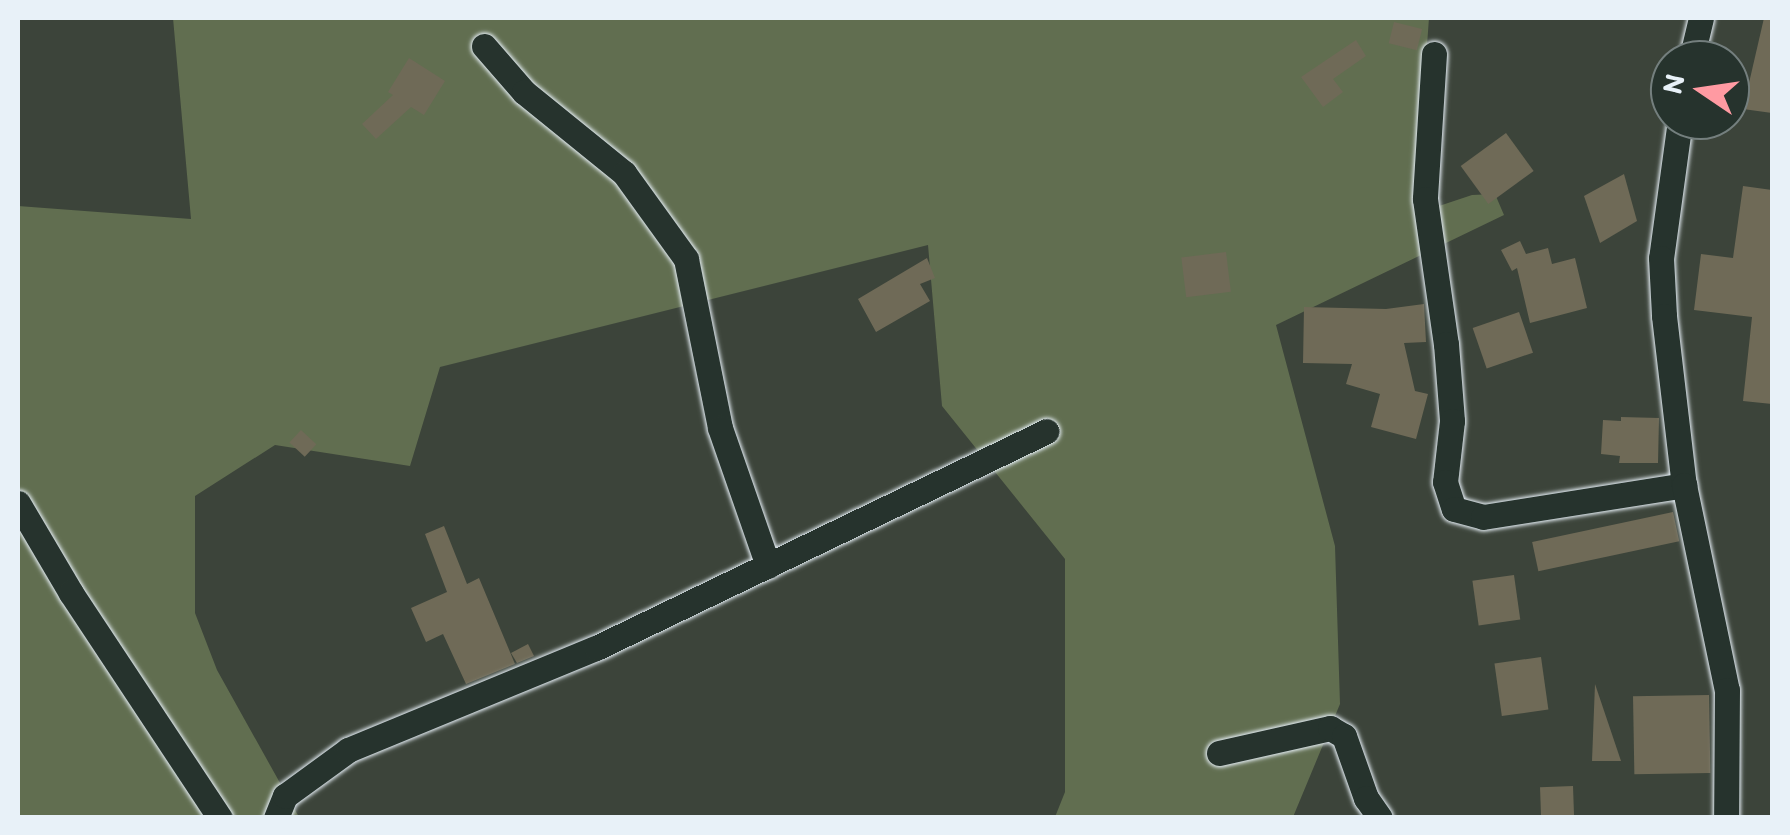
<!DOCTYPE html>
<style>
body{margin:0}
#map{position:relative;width:1790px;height:835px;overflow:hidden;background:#3c443a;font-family:Itim,sans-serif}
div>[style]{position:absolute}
.green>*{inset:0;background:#616e50}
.building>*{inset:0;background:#6f6a57;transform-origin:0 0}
.roads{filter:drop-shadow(0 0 2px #e8f1f8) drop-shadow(0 0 2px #e8f1f8)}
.minor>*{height:25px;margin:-12.5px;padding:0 12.5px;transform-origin:12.5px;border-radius:12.5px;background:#26332d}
span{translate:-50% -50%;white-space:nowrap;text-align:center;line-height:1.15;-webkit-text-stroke:8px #26332d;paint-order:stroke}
.frame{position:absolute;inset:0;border:20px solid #e8f1f8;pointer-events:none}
.north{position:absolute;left:1650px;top:40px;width:100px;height:100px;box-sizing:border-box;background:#26332d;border:2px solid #747f7e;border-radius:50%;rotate:283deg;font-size:28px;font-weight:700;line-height:40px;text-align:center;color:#e8f1f8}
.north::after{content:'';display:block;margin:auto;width:35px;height:45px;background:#ff9aa2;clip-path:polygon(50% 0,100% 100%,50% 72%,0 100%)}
</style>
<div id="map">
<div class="green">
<i style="clip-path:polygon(173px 18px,1429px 18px,1422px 114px,1441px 150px,1424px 211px,1472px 195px,1495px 194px,1504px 215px,1276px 325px,1335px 546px,1340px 704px,1293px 817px,1055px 817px,1065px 792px,1065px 559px,942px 406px,928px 245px,440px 367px,410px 466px,275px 445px,195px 496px,195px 613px,217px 670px,299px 817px,18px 818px,18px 206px,191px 219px)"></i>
</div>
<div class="building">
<i style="clip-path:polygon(1764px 18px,1772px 19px,1772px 113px,1743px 109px)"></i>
<i style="left:1394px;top:22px;width:29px;height:22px;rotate:14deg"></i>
<i style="clip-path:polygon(1356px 40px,1366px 56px,1333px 79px,1343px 92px,1323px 107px,1301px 77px)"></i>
<i style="clip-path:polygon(409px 58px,445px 81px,424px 115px,411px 107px,376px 139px,362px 124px,393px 95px,388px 92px)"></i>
<i style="left:1506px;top:133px;width:47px;height:56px;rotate:54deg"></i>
<i style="clip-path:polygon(1624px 174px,1637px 221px,1600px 243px,1584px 196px)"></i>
<i style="clip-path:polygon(1743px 186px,1772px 190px,1772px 404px,1743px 401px,1752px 317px,1694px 310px,1701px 254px,1733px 258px)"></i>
<i style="clip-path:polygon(1520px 241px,1526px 254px,1548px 248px,1552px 264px,1575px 258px,1587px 308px,1530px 323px,1517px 268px,1512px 271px,1501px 250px)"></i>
<i style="left:1226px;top:252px;width:40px;height:45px;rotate:83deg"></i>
<i style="clip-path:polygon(927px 258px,935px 278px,920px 284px,930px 301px,876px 332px,858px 299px)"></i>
<i style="clip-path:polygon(1424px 304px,1426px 342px,1404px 343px,1415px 391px,1428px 394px,1416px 439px,1371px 427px,1380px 394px,1346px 384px,1352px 364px,1303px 363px,1304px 307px,1386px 309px)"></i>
<i style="left:1519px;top:312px;width:43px;height:49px;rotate:71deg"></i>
<i style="clip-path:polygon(1621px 417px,1659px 418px,1658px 463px,1619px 463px,1620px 456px,1601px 454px,1603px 420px,1621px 421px)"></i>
<i style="left:301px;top:430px;width:21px;height:17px;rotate:43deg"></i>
<i style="left:1673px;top:512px;width:30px;height:144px;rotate:78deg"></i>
<i style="clip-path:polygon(444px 526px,467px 584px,479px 578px,515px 664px,466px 684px,443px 634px,426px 642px,411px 608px,447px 592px,425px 534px)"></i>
<i style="left:1514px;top:575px;width:45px;height:42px;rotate:82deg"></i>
<i style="clip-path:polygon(528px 644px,534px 656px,517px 663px,511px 653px)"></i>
<i style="left:1541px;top:657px;width:53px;height:47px;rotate:82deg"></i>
<i style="clip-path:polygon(1595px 684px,1621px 761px,1592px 761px)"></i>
<i style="left:1709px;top:695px;width:78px;height:76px;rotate:89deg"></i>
<i style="left:1573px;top:786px;width:30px;height:33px;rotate:88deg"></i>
</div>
<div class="roads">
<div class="minor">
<i style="left:484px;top:46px;width:61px;rotate:49deg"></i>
<i style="left:524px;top:92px;width:129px;rotate:39deg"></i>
<i style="left:624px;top:173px;width:106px;rotate:54.2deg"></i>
<i style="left:686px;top:259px;width:172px;rotate:78.6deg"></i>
<i style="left:720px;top:428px;width:146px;rotate:70.8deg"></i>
<i style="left:1434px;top:54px;width:145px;rotate:93.6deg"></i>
<i style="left:1425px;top:199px;width:147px;rotate:81.8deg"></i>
<i style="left:1446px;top:344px;width:77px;rotate:85.5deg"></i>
<i style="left:1452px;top:421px;width:61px;rotate:96.5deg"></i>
<i style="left:1445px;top:482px;width:28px;rotate:72deg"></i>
<i style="left:1454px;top:509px;width:30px;rotate:15deg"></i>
<i style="left:1483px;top:517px;width:204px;rotate:-9deg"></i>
<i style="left:1691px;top:60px;width:43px;rotate:-76.6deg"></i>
<i style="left:1680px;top:120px;width:139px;rotate:97.8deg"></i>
<i style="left:1661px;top:258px;width:58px;rotate:87deg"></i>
<i style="left:1664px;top:316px;width:170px;rotate:83.3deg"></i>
<i style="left:1684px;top:485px;width:209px;rotate:78.2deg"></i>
<i style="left:1727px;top:690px;width:128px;rotate:90.4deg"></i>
<i style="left:18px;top:503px;width:104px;rotate:59.5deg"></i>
<i style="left:71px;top:593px;width:270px;rotate:56.5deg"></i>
<i style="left:1219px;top:753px;width:114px;rotate:-12.7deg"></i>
<i style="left:1330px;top:728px;width:16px;rotate:30deg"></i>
<i style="left:1344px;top:736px;width:66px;rotate:70.5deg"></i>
<i style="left:1366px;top:798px;width:24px;rotate:55deg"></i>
<i style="left:276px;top:818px;width:24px;rotate:-68deg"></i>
<i style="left:285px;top:796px;width:78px;rotate:-36.1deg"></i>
<i style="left:348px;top:750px;width:268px;rotate:-22.4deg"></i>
<i style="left:596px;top:648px;width:500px;rotate:-25.7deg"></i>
</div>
</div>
<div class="frame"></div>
<div class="north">N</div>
</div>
